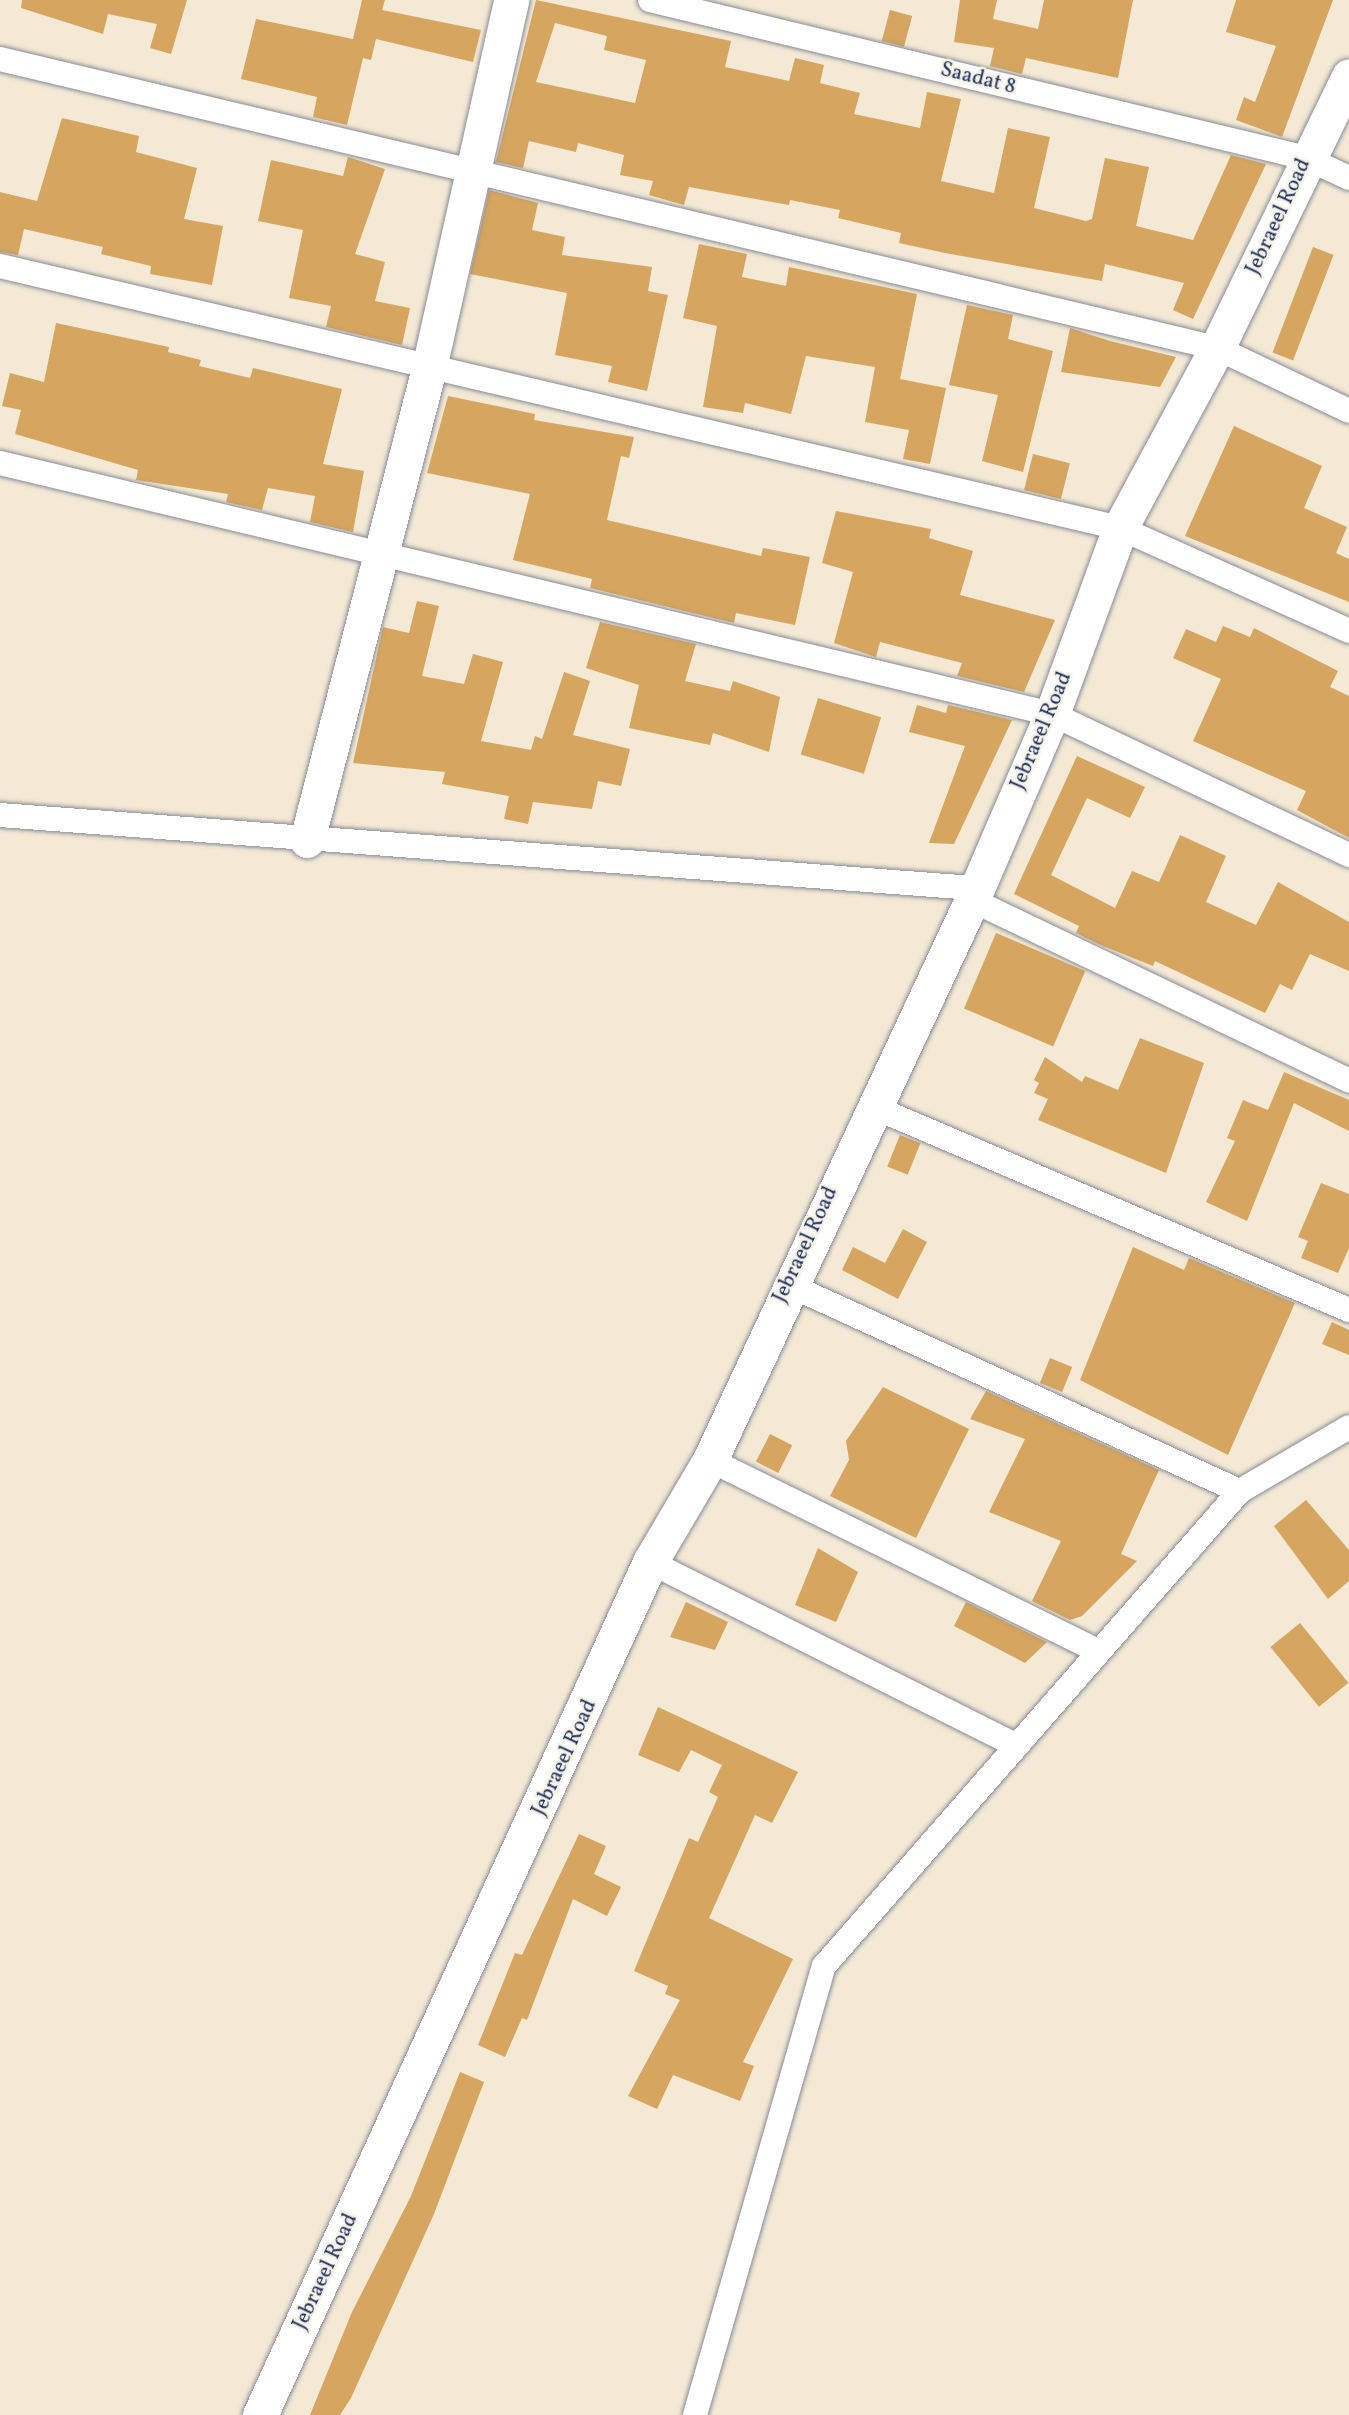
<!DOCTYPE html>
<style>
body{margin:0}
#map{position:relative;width:1349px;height:2415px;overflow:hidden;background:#f3e9d4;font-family:Vollkorn,serif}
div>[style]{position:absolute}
.building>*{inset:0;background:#d6a55f;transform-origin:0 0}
.roads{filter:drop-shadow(0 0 2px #878c99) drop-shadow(0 0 2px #878c99)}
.street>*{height:24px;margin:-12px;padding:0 12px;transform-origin:12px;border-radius:12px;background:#fff}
.secondary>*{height:35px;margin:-17.5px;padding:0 17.5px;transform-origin:17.5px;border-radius:17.5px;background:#fff}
span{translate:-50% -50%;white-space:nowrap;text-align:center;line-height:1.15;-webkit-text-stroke:5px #f7f3e8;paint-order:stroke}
.street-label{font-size:21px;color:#1b2f5e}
</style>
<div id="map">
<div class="building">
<i style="clip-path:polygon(22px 0,187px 0,171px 54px,150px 48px,157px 24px,108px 14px,103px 34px,21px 8px)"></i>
<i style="clip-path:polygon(362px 0,385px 0,382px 10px,481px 30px,473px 62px,376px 39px,371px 60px,363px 58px,347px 125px,313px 117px,317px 97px,241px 79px,256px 19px,353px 39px)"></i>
<i style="clip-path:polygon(evenodd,536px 0,731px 41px,725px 67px,789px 81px,795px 58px,824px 65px,820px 83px,860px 93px,854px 114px,920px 128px,927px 92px,961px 99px,941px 181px,994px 193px,1008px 128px,1050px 137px,1034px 208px,1086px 221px,1092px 219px,1105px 158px,1149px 167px,1136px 226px,1193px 240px,1231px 155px,1266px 164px,1193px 319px,1173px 310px,1184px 283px,1105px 264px,1102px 281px,945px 253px,899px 243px,901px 233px,838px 218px,840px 210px,790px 200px,789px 205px,689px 187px,684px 205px,649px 195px,653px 181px,620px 175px,624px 155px,578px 143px,576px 152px,529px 141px,523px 168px,496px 162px,536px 0,555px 23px,607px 36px,604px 50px,646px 60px,635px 103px,536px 82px,555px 23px)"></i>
<i style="clip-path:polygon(960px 0,997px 0,993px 19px,1038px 29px,1044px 0,1133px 0,1118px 78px,1026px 58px,1022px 74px,990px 66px,994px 48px,954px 42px)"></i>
<i style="clip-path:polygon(1236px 0,1333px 0,1282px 137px,1236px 120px,1244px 97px,1255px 102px,1276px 46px,1226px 32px)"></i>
<i style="left:890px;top:10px;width:23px;height:32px;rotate:15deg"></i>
<i style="clip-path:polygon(62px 118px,139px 136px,136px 152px,197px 168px,184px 219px,223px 226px,212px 285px,150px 274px,151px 266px,101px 254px,103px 247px,24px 229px,18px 255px,0 252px,0 192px,37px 201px)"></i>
<i style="clip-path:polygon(348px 157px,385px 169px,355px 254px,385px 262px,375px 301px,410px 308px,402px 345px,326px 327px,331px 306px,289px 298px,303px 230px,258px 221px,271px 160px,343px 176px)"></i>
<i style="clip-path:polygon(489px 190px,538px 203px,532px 230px,565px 237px,562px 255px,652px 267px,648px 291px,668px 295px,647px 391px,608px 382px,612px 366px,555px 355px,567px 293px,470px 274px)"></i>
<i style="clip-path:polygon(699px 244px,747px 254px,742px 277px,786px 286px,789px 267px,917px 294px,900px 379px,946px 388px,930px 464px,903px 459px,909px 430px,865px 422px,875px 367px,806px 356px,791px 414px,745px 403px,743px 413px,703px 407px,717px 326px,683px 318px)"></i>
<i style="left:1313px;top:247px;width:22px;height:113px;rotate:21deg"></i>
<i style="clip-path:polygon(967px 305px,1013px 315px,1008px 339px,1053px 351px,1023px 472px,982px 461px,998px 395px,949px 385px)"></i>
<i style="clip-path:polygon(56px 323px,169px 347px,168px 352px,201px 360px,199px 366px,250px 378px,253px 368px,342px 389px,323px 464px,364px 471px,353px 532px,310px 522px,315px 496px,268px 488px,262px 510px,226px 502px,228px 494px,136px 480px,138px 470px,15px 434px,21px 410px,2px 406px,10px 373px,44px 382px)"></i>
<i style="clip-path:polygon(1070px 328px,1110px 341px,1176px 357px,1160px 387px,1061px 372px)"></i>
<i style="clip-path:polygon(448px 396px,535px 414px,534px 420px,634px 437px,629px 458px,621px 456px,607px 520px,761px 556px,763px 548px,810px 557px,795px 625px,736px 613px,734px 623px,590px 588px,592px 579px,513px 560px,530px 494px,427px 473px)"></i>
<i style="clip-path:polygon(1234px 426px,1322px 466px,1304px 508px,1347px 527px,1336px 553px,1349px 559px,1349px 602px,1185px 536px)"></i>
<i style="left:1033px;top:454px;width:38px;height:37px;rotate:14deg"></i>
<i style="clip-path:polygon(836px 511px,931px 529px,929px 538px,973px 551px,960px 595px,1055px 620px,1024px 692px,957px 676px,962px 663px,880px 642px,876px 657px,834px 643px,853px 572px,822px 563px)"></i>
<i style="clip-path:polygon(417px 601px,439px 606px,422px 676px,464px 684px,473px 654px,503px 662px,481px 741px,531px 750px,535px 736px,542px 739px,564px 672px,590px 681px,573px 735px,630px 749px,621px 786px,598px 781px,592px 809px,533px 802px,528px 824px,504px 819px,509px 796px,442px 784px,445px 772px,353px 763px,383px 627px,409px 633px)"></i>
<i style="clip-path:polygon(600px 622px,696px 644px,685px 681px,730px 691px,733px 681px,780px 697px,769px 752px,713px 733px,710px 745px,629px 728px,639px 685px,586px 668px)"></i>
<i style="clip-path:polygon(1223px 626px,1250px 637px,1254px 628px,1338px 671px,1330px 687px,1349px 696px,1349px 838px,1297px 810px,1306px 791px,1193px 741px,1221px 679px,1173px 658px,1186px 629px,1216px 642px)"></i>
<i style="left:818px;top:698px;width:66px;height:59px;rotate:17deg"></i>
<i style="clip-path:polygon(917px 705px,946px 713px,948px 705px,1012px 720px,954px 844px,929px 843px,965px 746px,909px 732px)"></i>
<i style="clip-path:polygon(1077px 756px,1145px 787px,1130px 818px,1087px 798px,1051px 875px,1115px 908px,1132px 871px,1159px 882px,1180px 835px,1226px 856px,1206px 902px,1256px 925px,1278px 882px,1349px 922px,1349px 971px,1310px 954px,1292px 990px,1280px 984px,1265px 1013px,1155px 961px,1153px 966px,1098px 944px,1076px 933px,1079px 926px,1014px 894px)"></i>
<i style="left:996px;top:933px;width:97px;height:82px;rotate:23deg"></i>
<i style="clip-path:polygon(1140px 1038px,1204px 1063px,1166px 1173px,1038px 1120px,1048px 1099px,1034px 1093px,1039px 1083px,1034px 1080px,1045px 1057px,1082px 1082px,1085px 1076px,1118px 1090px)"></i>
<i style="clip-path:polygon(1284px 1072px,1349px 1100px,1349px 1131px,1294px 1103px,1247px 1221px,1206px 1202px,1235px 1141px,1227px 1138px,1243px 1100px,1268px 1110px)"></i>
<i style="left:900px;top:1135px;width:22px;height:34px;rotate:22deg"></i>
<i style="clip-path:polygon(1321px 1183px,1349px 1194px,1349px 1248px,1338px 1273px,1301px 1258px,1308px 1241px,1298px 1237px)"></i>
<i style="clip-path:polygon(903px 1229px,927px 1242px,898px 1299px,842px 1270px,853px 1247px,885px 1263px)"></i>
<i style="clip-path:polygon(1133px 1247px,1184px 1270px,1189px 1258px,1295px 1303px,1228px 1455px,1080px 1380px)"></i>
<i style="clip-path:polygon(1332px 1322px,1349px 1330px,1349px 1355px,1322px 1344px)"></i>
<i style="left:1050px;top:1358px;width:24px;height:27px;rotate:22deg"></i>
<i style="clip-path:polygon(883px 1387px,969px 1429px,916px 1538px,830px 1496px,849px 1460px,846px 1441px)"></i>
<i style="clip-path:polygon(986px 1391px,1159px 1470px,1121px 1554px,1137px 1561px,1082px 1616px,1070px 1620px,1032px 1601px,1061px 1541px,989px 1512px,1025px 1439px,970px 1419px)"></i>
<i style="left:770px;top:1434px;width:25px;height:31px;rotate:27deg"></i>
<i style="clip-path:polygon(1306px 1500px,1349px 1550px,1349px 1581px,1328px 1599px,1274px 1526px)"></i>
<i style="clip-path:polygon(818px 1548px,858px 1572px,836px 1622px,795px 1605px)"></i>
<i style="clip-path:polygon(686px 1602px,728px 1622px,715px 1650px,670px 1637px)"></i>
<i style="clip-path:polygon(966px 1602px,1047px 1642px,1025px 1663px,954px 1626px)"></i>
<i style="left:1300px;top:1623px;width:77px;height:38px;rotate:51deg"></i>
<i style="clip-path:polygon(658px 1707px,798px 1772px,772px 1823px,755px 1815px,709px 1918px,793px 1959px,743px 2062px,754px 2066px,740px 2101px,673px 2075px,657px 2109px,628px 2096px,680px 2000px,665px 1994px,668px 1986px,634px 1971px,689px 1838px,698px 1842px,718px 1797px,709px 1792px,722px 1765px,691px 1750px,679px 1772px,638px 1755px)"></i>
<i style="clip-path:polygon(579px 1834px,606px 1846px,594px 1874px,621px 1887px,607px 1916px,573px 1899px,527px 2020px,522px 2018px,505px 2057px,478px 2045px,515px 1953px,522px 1955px)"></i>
<i style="clip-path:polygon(460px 2072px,484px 2082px,434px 2214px,351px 2398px,340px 2415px,310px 2415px,352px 2312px,411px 2196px)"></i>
</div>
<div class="roads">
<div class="street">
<i style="left:650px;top:0;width:675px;rotate:13.54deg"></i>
<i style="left:1306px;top:158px;width:47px;rotate:24.9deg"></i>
<i style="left:0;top:59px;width:1251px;rotate:13.36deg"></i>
<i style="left:1217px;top:348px;width:146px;rotate:25.5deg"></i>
<i style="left:0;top:266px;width:1150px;rotate:13.17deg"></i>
<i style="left:1120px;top:528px;width:251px;rotate:24.2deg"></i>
<i style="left:0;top:463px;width:1082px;rotate:13.42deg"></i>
<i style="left:1052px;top:714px;width:329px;rotate:25.4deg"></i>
<i style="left:0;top:815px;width:977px;rotate:4.29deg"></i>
<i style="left:972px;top:900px;width:418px;rotate:25.6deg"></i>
<i style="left:871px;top:1106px;width:520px;rotate:23.11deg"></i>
<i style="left:787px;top:1284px;width:498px;rotate:24.6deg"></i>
<i style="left:710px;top:1460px;width:433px;rotate:26.2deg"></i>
<i style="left:650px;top:1562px;width:408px;rotate:26.6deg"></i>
<i style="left:695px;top:2415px;width:467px;rotate:-74deg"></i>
<i style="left:824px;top:1966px;width:631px;rotate:-48.79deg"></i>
<i style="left:1240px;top:1491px;width:126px;rotate:-30.4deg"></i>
</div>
<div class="secondary">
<i style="left:307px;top:840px;width:488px;rotate:-75.5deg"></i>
<i style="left:429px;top:368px;width:377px;rotate:-77.4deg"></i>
<i style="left:260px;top:2415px;width:938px;rotate:-65.43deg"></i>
<i style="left:650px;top:1562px;width:118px;rotate:-59.5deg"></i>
<i style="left:710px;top:1460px;width:618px;rotate:-64.93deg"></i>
<i style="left:972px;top:900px;width:202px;rotate:-66.7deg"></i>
<i style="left:1052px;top:714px;width:198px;rotate:-69.9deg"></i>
<i style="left:1120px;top:528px;width:204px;rotate:-61.7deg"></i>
<i style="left:1217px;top:348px;width:302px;rotate:-64.1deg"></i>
</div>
</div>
<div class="street-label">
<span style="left:978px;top:79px;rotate:14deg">Saadat 8</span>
<span style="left:1279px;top:217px;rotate:-65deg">Jebraeel Road</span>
<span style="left:1042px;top:731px;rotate:-67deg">Jebraeel Road</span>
<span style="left:806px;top:1245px;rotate:-65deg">Jebraeel Road</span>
<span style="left:565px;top:1758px;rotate:-65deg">Jebraeel Road</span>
<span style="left:326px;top:2272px;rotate:-65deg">Jebraeel Road</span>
</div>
</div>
